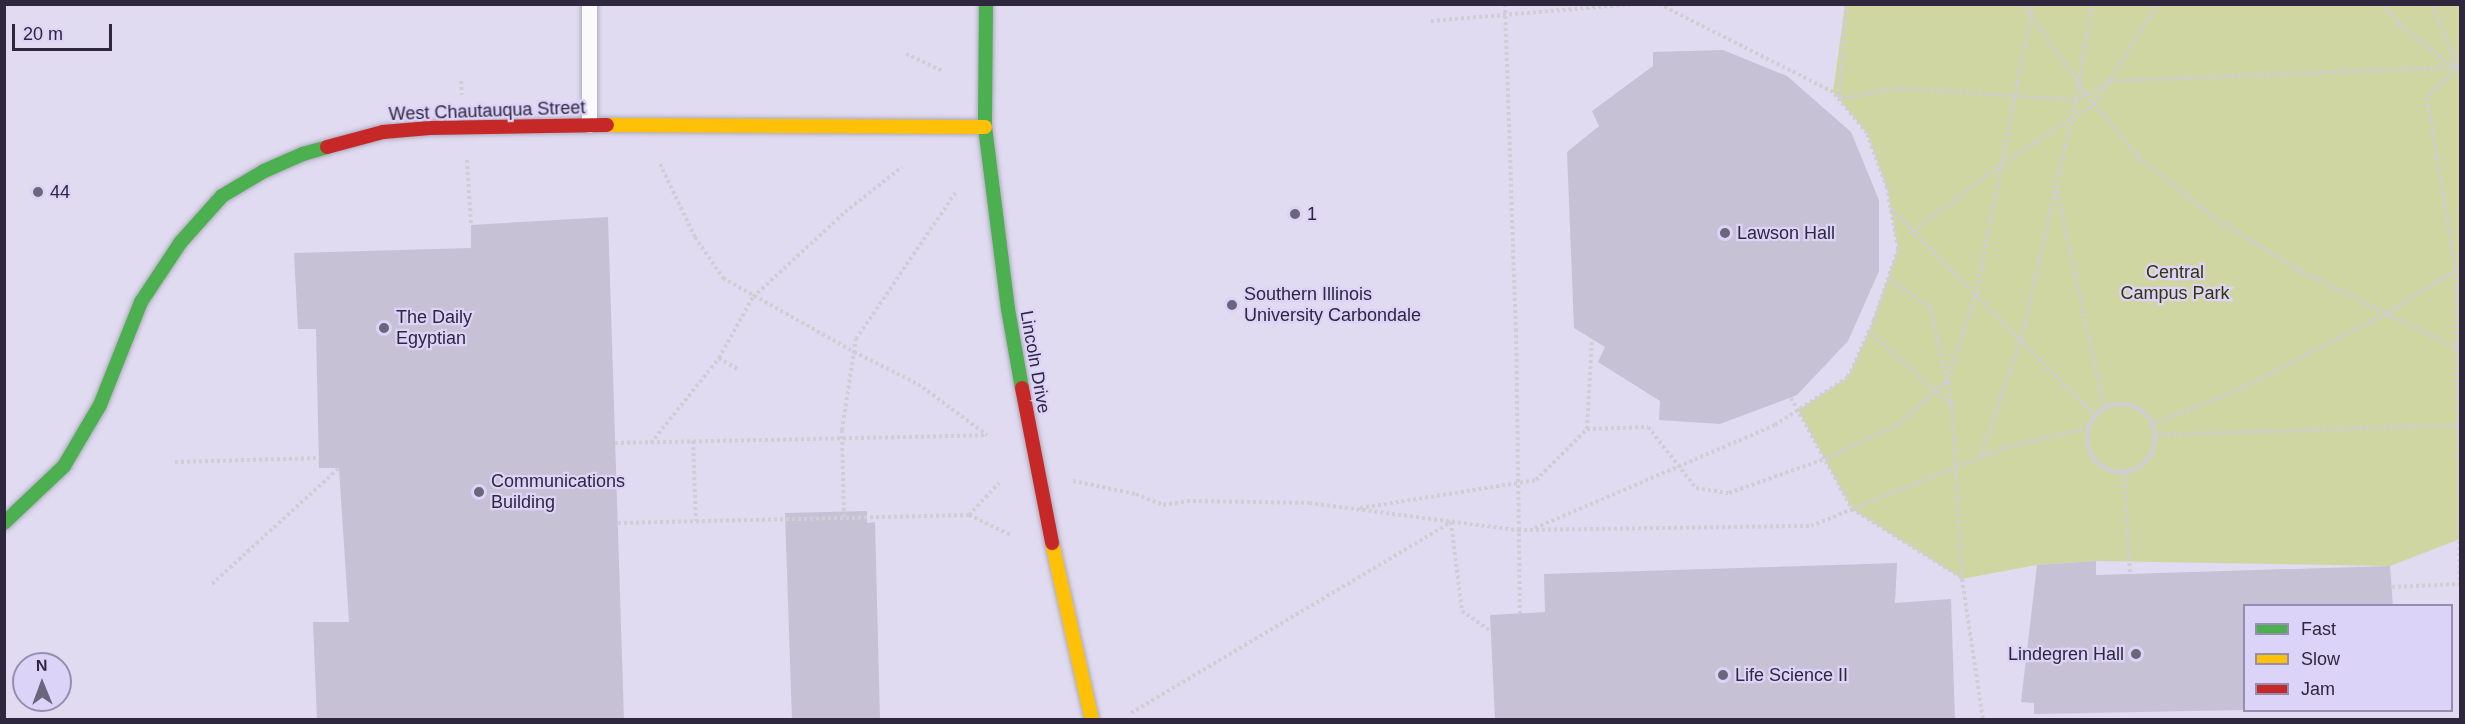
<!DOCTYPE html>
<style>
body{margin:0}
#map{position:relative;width:2465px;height:724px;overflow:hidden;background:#e0dbf0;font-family:Arial,sans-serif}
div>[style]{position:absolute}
.green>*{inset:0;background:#d0d6a2}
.building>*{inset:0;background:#c6c1d4}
.path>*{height:4px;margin-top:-2px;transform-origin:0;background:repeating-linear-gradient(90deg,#d0ced5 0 3px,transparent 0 6px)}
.path>.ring{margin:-2px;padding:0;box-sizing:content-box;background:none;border:4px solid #d0ced5;border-radius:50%}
.roads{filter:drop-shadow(0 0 2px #aeaabd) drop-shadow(0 0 2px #aeaabd)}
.lane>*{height:15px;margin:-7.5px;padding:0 7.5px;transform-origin:7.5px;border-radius:7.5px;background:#fafafd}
.fast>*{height:14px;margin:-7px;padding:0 7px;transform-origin:7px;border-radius:7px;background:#4caf50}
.slow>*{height:14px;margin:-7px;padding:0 7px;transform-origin:7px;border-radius:7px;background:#ffc107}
.jam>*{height:14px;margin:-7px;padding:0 7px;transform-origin:7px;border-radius:7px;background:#c62828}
.dots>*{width:16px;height:16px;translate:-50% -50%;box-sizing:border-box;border:3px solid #dcd3f8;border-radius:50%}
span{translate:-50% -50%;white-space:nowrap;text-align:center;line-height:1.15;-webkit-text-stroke:4.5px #dcd3f8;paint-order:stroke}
.street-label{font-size:18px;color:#2e273e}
.poi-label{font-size:18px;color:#2e273e}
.left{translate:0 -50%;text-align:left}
.right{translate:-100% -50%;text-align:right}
.park-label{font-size:18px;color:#323706}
.frame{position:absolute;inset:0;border:6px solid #2e273e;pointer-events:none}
.legend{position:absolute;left:2243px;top:604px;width:210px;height:108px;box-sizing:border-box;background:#dcd3f8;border:2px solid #968eae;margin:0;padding:8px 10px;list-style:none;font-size:18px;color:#2e273e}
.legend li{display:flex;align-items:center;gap:12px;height:30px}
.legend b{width:30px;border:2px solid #968eae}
.north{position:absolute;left:12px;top:652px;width:60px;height:60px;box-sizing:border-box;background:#dcd3f8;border:2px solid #968eae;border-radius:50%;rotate:359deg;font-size:16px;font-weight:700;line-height:24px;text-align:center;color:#2e273e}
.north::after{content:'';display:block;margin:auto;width:21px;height:27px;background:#6c667c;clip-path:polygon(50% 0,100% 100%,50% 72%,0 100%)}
.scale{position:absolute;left:12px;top:24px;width:100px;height:27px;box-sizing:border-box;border:3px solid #2e273e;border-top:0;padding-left:8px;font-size:18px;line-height:21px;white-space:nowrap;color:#2e273e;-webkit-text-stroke:4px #dcd3f8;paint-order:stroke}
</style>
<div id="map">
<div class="green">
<i style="clip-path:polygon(1845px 5px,2460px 5px,2460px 539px,2390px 566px,2096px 561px,2037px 565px,1962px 579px,1852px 509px,1798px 410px,1848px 377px,1869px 331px,1898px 249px,1887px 188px,1867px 133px,1833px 92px)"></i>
</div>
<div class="building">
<i style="clip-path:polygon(1723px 50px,1787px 76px,1851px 132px,1879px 200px,1879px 271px,1848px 341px,1797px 395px,1720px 424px,1659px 420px,1660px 401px,1598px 362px,1605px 347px,1574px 328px,1567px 152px,1599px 126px,1592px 111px,1653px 66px,1653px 52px)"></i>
<i style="clip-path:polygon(608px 217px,624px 720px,317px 720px,313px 622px,349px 622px,339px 468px,319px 468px,316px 329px,298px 329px,294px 253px,471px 248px,471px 225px)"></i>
<i style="clip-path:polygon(867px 511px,867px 523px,875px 522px,880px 720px,792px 720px,785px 513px)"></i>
<i style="clip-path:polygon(2096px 561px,2096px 575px,2390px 566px,2393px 606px,2244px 606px,2244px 710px,2034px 714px,2034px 703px,2021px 702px,2037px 565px)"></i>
<i style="clip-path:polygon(1897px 563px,1895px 603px,1951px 599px,1955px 720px,1495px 720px,1490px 615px,1545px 612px,1544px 574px)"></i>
</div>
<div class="path">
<i style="left:1505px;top:4px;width:325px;rotate:88.1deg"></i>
<i style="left:1516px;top:329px;width:284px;rotate:89.2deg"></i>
<i style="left:1846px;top:4px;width:95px;rotate:94.2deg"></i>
<i style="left:1839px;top:99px;width:62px;rotate:-10.2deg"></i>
<i style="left:1900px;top:88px;width:176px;rotate:3.9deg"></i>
<i style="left:2076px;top:100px;width:40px;rotate:-28deg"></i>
<i style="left:2111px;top:81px;width:347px;rotate:-2.3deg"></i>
<i style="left:2023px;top:4px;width:110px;rotate:55deg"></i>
<i style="left:2086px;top:94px;width:81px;rotate:50deg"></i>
<i style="left:2138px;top:156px;width:97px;rotate:39.1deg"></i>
<i style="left:2213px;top:217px;width:99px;rotate:31.8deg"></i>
<i style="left:2297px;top:269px;width:182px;rotate:26.4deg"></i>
<i style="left:2382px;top:4px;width:29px;rotate:49deg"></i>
<i style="left:2401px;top:26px;width:61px;rotate:38.4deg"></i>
<i style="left:2449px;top:64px;width:12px;rotate:20deg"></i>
<i style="left:2432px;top:4px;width:74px;rotate:67.6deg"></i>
<i style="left:1431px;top:21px;width:203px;rotate:-4.8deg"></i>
<i style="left:906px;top:54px;width:41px;rotate:24.7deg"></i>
<i style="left:2457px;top:68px;width:42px;rotate:135deg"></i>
<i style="left:2427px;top:98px;width:175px;rotate:80.5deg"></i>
<i style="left:2456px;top:271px;width:316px;rotate:89.3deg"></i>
<i style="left:461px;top:81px;width:14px;rotate:86deg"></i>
<i style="left:467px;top:160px;width:65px;rotate:86.5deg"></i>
<i style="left:660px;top:164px;width:81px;rotate:64.4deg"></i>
<i style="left:695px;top:237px;width:50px;rotate:55.7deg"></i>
<i style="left:723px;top:278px;width:150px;rotate:29.5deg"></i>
<i style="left:854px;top:352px;width:72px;rotate:26.6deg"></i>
<i style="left:918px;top:384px;width:86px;rotate:36.5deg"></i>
<i style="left:2057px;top:190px;width:223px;rotate:77.8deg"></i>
<i style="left:1891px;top:209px;width:291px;rotate:45.4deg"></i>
<i style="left:1913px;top:231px;width:111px;rotate:-37deg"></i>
<i style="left:2002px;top:164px;width:110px;rotate:-33.1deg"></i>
<i style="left:2094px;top:104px;width:119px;rotate:-57.4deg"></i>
<i style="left:1888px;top:278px;width:51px;rotate:34.6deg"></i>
<i style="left:1930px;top:307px;width:76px;rotate:77.1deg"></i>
<i style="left:1947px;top:381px;width:25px;rotate:79deg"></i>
<i style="left:1952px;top:406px;width:173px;rotate:86.7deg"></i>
<i style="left:1962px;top:579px;width:143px;rotate:81.5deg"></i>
<i style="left:1869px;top:331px;width:110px;rotate:42.1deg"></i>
<i style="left:719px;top:358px;width:21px;rotate:31deg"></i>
<i style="left:1791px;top:398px;width:127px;rotate:61.2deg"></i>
<i style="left:1852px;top:509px;width:130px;rotate:32.1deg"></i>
<i class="ring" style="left:2087px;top:404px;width:64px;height:64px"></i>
<i style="left:2153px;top:424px;width:94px;rotate:-21.9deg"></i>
<i style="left:2240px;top:389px;width:165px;rotate:-27.3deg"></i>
<i style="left:2387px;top:313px;width:86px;rotate:-31.7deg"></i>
<i style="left:1587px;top:429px;width:61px;rotate:-1.9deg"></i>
<i style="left:1648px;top:427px;width:78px;rotate:51.8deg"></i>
<i style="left:1696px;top:488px;width:33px;rotate:9deg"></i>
<i style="left:1729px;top:493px;width:102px;rotate:-19.5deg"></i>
<i style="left:1825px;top:459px;width:82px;rotate:-25.3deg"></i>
<i style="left:1899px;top:424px;width:64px;rotate:-41.9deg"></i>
<i style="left:1947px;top:381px;width:91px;rotate:-71.4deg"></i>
<i style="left:1976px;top:295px;width:297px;rotate:-78.9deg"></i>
<i style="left:2155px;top:435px;width:305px;rotate:-1.9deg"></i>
<i style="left:693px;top:441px;width:80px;rotate:87.9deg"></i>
<i style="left:615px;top:443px;width:371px;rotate:-1.2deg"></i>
<i style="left:651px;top:443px;width:109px;rotate:-51.3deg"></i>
<i style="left:719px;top:358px;width:70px;rotate:-60.9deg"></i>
<i style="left:753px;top:297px;width:125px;rotate:-42.7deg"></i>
<i style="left:845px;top:212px;width:73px;rotate:-38.3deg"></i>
<i style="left:1981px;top:456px;width:123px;rotate:-71deg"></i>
<i style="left:2021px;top:340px;width:246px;rotate:-77.1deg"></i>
<i style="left:2076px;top:100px;width:97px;rotate:-80.5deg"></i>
<i style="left:175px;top:462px;width:144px;rotate:-1.6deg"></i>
<i style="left:2124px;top:473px;width:101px;rotate:86.6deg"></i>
<i style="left:1073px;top:481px;width:64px;rotate:11.7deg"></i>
<i style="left:1136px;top:494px;width:29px;rotate:22deg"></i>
<i style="left:1163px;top:505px;width:24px;rotate:-9deg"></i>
<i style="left:1187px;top:501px;width:122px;rotate:0.9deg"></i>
<i style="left:1309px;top:503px;width:211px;rotate:7.4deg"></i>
<i style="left:1518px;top:530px;width:293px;rotate:-0.8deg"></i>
<i style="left:1811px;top:526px;width:207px;rotate:-22.1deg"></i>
<i style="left:2003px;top:448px;width:87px;rotate:-13.2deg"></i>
<i style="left:1360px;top:508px;width:178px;rotate:-9deg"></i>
<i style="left:1536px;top:480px;width:72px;rotate:-45deg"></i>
<i style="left:1587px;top:429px;width:90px;rotate:-86.8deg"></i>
<i style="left:969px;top:515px;width:47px;rotate:25.5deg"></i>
<i style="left:844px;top:517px;width:87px;rotate:-91.3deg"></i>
<i style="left:842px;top:430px;width:92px;rotate:-81.3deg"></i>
<i style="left:856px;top:339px;width:178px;rotate:-55.8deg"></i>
<i style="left:618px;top:523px;width:351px;rotate:-1.3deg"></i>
<i style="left:969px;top:515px;width:44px;rotate:-46.8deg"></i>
<i style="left:1535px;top:528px;width:261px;rotate:-23.2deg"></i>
<i style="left:1775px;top:425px;width:87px;rotate:-33.3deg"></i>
<i style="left:1848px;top:377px;width:63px;rotate:-65.5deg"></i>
<i style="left:1874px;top:320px;width:75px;rotate:-71.3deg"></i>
<i style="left:1898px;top:249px;width:62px;rotate:-100.2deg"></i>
<i style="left:1887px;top:188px;width:59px;rotate:-110deg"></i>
<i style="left:1867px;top:133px;width:53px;rotate:-129.7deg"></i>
<i style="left:1833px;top:92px;width:195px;rotate:-153.2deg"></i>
<i style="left:212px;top:584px;width:172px;rotate:-42.4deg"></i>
<i style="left:2392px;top:587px;width:68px;rotate:-2.5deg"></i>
<i style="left:1131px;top:713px;width:373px;rotate:-30.8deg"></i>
<i style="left:1451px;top:522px;width:90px;rotate:83deg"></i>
<i style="left:1462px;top:611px;width:35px;rotate:35deg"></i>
</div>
<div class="roads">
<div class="lane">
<i style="left:589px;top:4px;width:121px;rotate:90deg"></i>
</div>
<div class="fast">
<i style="left:986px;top:4px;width:123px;rotate:90.5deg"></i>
<i style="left:985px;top:127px;width:183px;rotate:82.8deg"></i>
<i style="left:1008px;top:309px;width:80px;rotate:80deg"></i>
<i style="left:4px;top:523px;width:83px;rotate:-43.5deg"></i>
<i style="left:64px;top:466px;width:71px;rotate:-59.5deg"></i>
<i style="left:100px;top:405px;width:111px;rotate:-68.3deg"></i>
<i style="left:141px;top:302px;width:71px;rotate:-56.5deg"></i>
<i style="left:180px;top:243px;width:63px;rotate:-48.2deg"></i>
<i style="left:222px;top:196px;width:49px;rotate:-30.8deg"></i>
<i style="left:264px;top:171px;width:43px;rotate:-23.6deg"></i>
<i style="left:303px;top:154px;width:25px;rotate:-16deg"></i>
</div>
<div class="slow">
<i style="left:607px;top:125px;width:378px;rotate:0.3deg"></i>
<i style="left:1052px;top:543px;width:181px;rotate:77.3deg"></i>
</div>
<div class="jam">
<i style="left:327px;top:147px;width:58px;rotate:-15deg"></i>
<i style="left:383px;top:132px;width:47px;rotate:-4.9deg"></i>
<i style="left:430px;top:128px;width:177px;rotate:-1deg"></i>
<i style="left:1022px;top:388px;width:158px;rotate:79deg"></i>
</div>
</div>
<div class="dots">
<i style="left:38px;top:192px;background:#6c667c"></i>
<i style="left:1295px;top:214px;background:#6c667c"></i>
<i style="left:1725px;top:233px;background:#6c667c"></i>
<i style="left:1232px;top:305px;background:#6c667c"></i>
<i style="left:384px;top:328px;background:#6c667c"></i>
<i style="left:479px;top:492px;background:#6c667c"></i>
<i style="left:2136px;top:654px;background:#6c667c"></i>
<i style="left:1723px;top:675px;background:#6c667c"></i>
</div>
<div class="street-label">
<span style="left:487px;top:111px;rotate:-2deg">West Chautauqua Street</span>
<span style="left:1035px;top:362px;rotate:80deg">Lincoln Drive</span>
</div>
<div class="poi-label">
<span class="left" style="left:50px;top:192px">44</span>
<span class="left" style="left:1307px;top:214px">1</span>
<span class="left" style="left:1737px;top:233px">Lawson Hall</span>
<span class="left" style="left:1244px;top:305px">Southern Illinois<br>University Carbondale</span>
<span class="left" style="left:396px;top:328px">The Daily<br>Egyptian</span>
<span class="left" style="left:491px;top:492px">Communications<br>Building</span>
<span class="right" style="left:2124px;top:654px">Lindegren Hall</span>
<span class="left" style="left:1735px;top:675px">Life Science II</span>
</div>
<div class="park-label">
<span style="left:2175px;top:283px">Central<br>Campus Park</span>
</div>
<div class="frame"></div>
<ul class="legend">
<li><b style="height:8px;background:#4caf50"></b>Fast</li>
<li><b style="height:8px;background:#ffc107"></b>Slow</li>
<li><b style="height:8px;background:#c62828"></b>Jam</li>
</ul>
<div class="north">N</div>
<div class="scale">20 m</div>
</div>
